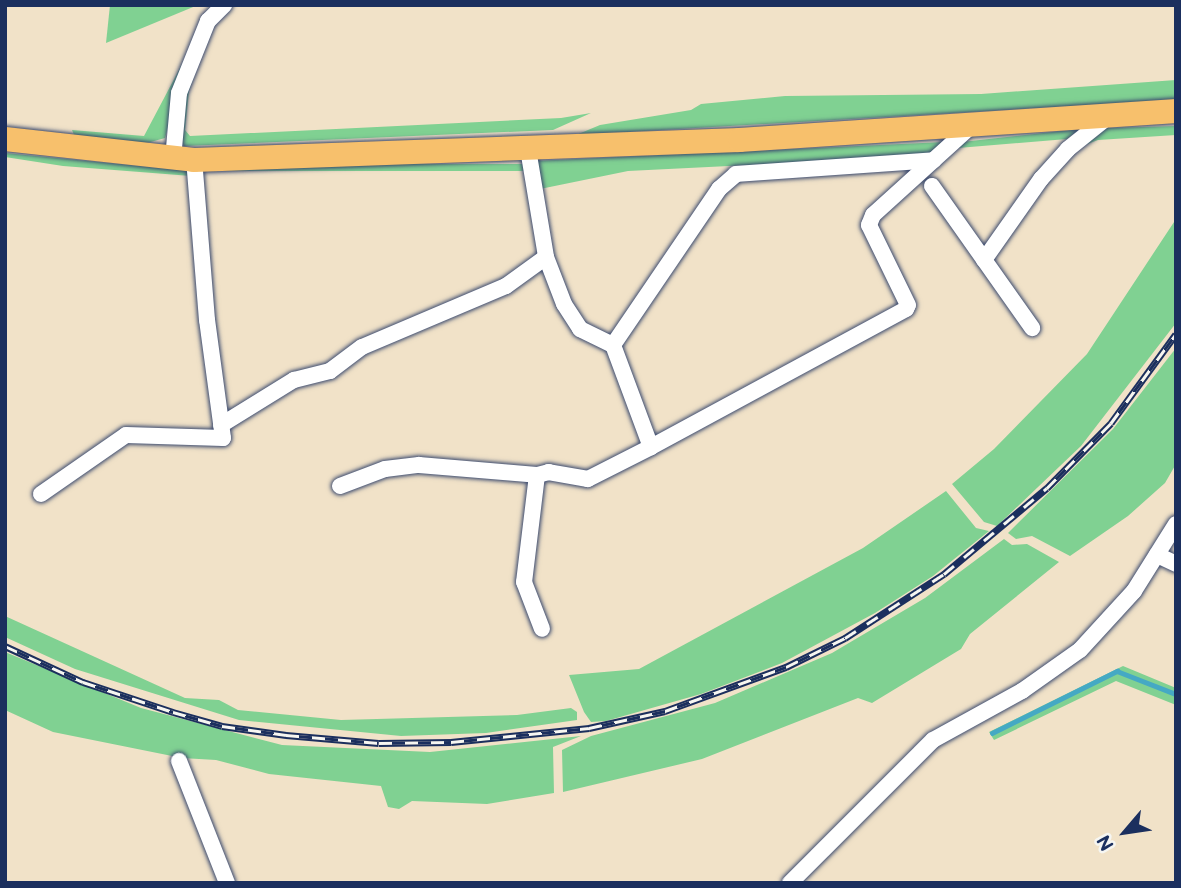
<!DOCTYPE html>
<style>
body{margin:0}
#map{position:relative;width:1181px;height:888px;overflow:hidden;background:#f1e2c8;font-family:"Balsamiq Sans",sans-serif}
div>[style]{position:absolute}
.green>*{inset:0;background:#80d192;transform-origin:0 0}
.stream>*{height:4.5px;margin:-2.25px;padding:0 2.25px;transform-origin:2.25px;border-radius:2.25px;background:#45a9c4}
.roads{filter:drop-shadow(0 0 2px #3b4a6e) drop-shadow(0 0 2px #3b4a6e)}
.minor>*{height:16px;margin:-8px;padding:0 8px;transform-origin:8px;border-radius:8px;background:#fff}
.primary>*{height:24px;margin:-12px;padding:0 12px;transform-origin:12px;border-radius:12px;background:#f7c06c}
.rail>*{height:7px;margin-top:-3.5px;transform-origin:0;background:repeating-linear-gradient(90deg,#f6f6f2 0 13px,#1b2f5e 0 26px);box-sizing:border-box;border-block:2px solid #1b2f5e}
span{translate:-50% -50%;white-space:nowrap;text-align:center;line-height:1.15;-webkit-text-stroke:5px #f6f6f2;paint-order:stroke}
.frame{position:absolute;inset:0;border:7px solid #1b2f5e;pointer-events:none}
.north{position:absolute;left:1090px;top:797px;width:70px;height:70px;-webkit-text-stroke:5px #f6f6f2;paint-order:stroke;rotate:241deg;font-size:19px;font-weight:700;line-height:28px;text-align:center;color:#1b2f5e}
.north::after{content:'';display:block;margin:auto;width:24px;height:32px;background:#1b2f5e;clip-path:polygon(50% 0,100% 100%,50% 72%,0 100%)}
</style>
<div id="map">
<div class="green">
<i style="clip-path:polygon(110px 5px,198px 5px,106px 43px)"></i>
<i style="clip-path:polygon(212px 25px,189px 91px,185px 130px,190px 136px,561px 118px,591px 113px,553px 130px,184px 146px,180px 138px,184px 92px)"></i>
<i style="clip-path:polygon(191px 47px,165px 138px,147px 143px,75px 137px,72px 130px,144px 136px)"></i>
<i style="clip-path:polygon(1176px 80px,1176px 100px,576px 135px,600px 125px,691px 110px,701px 104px,785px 96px,981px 94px)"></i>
<i style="clip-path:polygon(1176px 126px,1176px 135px,1098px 140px,1072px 150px,1107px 128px)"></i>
<i style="clip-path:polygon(1080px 129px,1067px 139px,958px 148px,962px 142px)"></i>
<i style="clip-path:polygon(944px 142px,932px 156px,628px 171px,540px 189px,533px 161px)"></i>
<i style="clip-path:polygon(5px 153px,191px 171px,191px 176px,63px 166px,5px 157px)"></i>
<i style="left:526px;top:164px;width:7px;height:323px;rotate:90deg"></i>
<i style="clip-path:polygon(1176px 219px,1176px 323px,1081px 446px,997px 526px,984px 522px,952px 484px,994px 449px,1087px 354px)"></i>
<i style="clip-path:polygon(1176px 348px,1176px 464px,1165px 483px,1128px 516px,1070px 556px,1032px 536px,1016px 539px,1008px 533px,1113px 429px)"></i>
<i style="clip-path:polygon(946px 491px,976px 528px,989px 531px,933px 576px,875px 613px,782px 663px,701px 694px,606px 721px,591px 722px,584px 712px,569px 675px,639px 669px,863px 548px)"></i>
<i style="clip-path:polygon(1004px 539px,1012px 545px,1027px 544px,1059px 562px,970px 634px,961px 649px,872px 703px,858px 698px,702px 759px,563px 792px,562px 750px,591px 736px,715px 703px,832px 653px,925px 598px)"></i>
<i style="clip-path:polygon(5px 616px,185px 698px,219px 700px,238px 710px,341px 720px,517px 715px,571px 708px,577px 712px,577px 720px,486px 733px,401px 736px,239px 720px,75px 669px,5px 637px)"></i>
<i style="clip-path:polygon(5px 652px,141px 708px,282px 745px,430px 752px,581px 736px,553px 747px,554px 793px,487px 804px,412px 801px,399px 809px,388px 807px,381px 786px,269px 774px,216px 760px,182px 758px,53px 732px,5px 710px)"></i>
<i style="clip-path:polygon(1123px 666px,1176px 688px,1176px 705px,1116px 681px,994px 740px,989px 732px)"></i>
</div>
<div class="stream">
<i style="left:992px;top:733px;width:140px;rotate:-26.4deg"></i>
<i style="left:1117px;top:671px;width:63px;rotate:21.3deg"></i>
</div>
<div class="roads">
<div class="minor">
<i style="left:528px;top:149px;width:109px;rotate:80.5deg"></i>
<i style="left:546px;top:257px;width:50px;rotate:69deg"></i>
<i style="left:564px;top:304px;width:30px;rotate:57deg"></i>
<i style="left:580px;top:329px;width:37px;rotate:26deg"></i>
<i style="left:613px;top:345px;width:109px;rotate:69.6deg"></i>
<i style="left:651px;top:447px;width:71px;rotate:153.1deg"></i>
<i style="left:588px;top:479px;width:40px;rotate:-170deg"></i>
<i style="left:549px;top:472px;width:12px;rotate:166deg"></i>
<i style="left:537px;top:475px;width:108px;rotate:96.9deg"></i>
<i style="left:524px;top:582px;width:50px;rotate:69deg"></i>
<i style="left:173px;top:159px;width:66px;rotate:-84.8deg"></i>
<i style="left:179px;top:93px;width:78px;rotate:-68.1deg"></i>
<i style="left:208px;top:21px;width:23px;rotate:-45deg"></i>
<i style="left:932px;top:186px;width:174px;rotate:54.8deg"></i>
<i style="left:984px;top:260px;width:99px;rotate:-54.9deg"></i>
<i style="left:1041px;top:179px;width:40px;rotate:-48deg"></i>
<i style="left:1068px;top:149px;width:51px;rotate:-38.7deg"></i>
<i style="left:613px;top:345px;width:189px;rotate:-55.8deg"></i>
<i style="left:719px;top:189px;width:23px;rotate:-41deg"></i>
<i style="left:736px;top:174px;width:198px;rotate:-4deg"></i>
<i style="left:221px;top:425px;width:86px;rotate:-31.7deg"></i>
<i style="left:294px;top:380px;width:37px;rotate:-14deg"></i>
<i style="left:330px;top:371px;width:40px;rotate:-37deg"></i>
<i style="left:362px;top:347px;width:156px;rotate:-23deg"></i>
<i style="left:506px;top:286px;width:49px;rotate:-35.9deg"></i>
<i style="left:651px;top:447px;width:290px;rotate:-28.4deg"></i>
<i style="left:906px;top:309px;width:4px;rotate:-63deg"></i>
<i style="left:908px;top:305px;width:89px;rotate:-116deg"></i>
<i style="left:869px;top:225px;width:11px;rotate:-68deg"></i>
<i style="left:873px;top:215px;width:132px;rotate:-42.2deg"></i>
<i style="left:340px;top:486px;width:48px;rotate:-20.7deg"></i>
<i style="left:385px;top:469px;width:34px;rotate:-7deg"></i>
<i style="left:419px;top:465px;width:118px;rotate:4.8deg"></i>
<i style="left:41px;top:494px;width:103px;rotate:-34.8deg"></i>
<i style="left:126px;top:435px;width:97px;rotate:1.8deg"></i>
<i style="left:223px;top:438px;width:119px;rotate:-97.7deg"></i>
<i style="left:207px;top:320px;width:161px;rotate:-94.6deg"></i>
<i style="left:1157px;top:555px;width:21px;rotate:25deg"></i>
<i style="left:179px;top:761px;width:131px;rotate:68.5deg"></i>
<i style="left:790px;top:883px;width:202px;rotate:-45deg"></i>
<i style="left:933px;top:740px;width:102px;rotate:-28.8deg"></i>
<i style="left:1022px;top:691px;width:71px;rotate:-35.3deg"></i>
<i style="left:1080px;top:650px;width:80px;rotate:-47.5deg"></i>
<i style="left:1134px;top:591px;width:79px;rotate:-57.9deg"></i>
</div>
<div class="primary">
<i style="left:5px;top:139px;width:190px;rotate:6.3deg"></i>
<i style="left:194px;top:160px;width:546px;rotate:-2.1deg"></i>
<i style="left:740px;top:140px;width:437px;rotate:-3.8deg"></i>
</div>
</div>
<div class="rail">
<i style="left:5px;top:646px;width:86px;rotate:24.8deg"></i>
<i style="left:83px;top:682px;width:95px;rotate:18.4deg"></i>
<i style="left:173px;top:712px;width:51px;rotate:15.9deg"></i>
<i style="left:222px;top:726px;width:65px;rotate:8deg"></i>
<i style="left:286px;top:735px;width:93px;rotate:4.9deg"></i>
<i style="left:379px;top:743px;width:72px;rotate:-0.8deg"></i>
<i style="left:451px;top:742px;width:139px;rotate:-5.8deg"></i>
<i style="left:589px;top:728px;width:78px;rotate:-12.6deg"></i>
<i style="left:665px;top:711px;width:129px;rotate:-20deg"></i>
<i style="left:786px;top:667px;width:66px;rotate:-26.2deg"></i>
<i style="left:845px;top:638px;width:118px;rotate:-32.9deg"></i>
<i style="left:944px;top:574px;width:134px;rotate:-39.9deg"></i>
<i style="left:1047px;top:488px;width:91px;rotate:-45.4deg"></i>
<i style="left:1111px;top:423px;width:110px;rotate:-53.9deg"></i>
</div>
<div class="frame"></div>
<div class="north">N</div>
</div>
